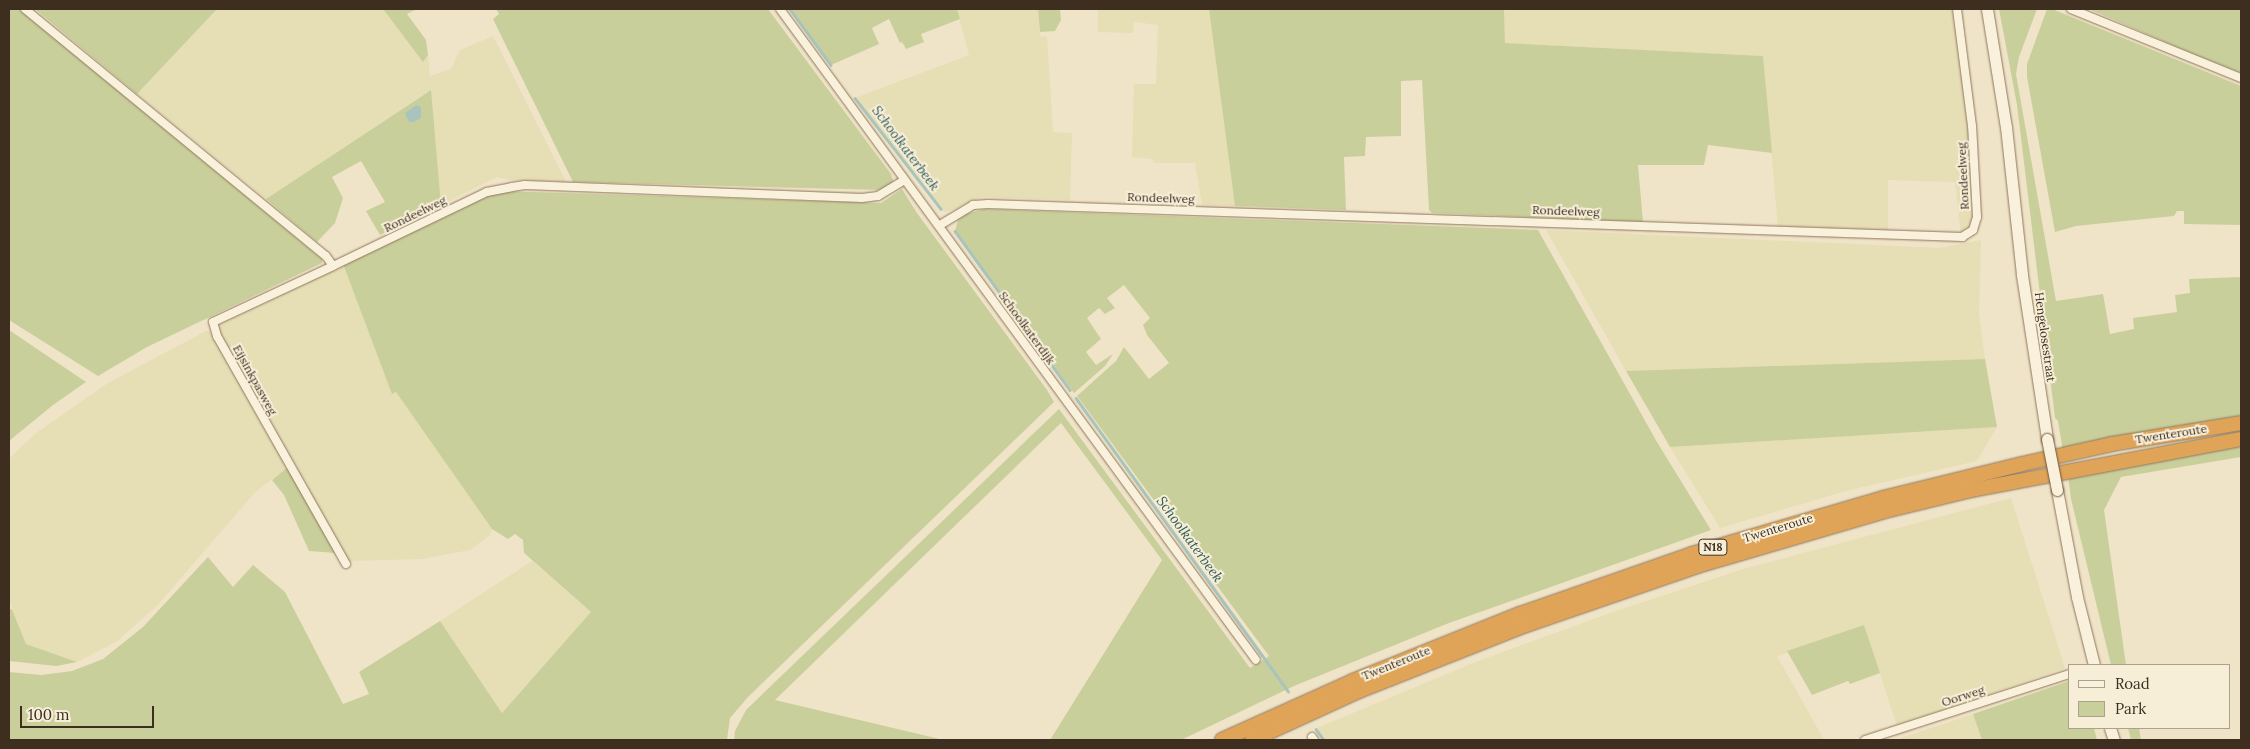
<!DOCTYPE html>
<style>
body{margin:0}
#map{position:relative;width:2250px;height:749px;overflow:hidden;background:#f0e4c8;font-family:Lora,serif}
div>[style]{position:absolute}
.farmland>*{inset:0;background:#e6deb5}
.green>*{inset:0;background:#c9cf9b}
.water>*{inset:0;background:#a9c4bc}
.stream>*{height:2.5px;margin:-1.25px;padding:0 1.25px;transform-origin:1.25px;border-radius:1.25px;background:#a9c4bc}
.roads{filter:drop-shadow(0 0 1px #8d765c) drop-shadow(0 0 1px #8d765c)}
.street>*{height:8px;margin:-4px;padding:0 4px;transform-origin:4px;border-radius:4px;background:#faf1dc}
.secondary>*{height:11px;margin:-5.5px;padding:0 5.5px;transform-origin:5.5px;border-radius:5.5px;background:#faf1dc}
.highway>*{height:14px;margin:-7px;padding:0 7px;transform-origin:7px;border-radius:7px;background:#e0a458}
.bridges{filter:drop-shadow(0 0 1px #6f573f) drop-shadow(0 0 1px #6f573f)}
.secondary-bridge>*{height:11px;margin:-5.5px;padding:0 5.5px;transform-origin:5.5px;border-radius:5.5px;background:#faf1dc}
span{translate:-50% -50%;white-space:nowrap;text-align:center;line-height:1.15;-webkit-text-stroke:4px #f7eed8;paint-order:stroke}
.shield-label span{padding:1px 4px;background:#f7eed8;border:1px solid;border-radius:4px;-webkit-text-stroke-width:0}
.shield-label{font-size:11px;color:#3d2e20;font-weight:700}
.street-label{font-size:12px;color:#3d2e20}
.water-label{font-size:14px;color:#2f5d5a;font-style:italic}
.frame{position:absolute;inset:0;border:10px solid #3d2e20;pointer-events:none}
.legend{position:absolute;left:2068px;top:664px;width:162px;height:65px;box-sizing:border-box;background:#f7eed8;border:1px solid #ada18e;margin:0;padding:6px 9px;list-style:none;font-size:15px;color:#3d2e20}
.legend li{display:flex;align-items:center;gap:10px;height:25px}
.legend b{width:25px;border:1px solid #ada18e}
.scale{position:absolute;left:20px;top:706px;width:134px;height:22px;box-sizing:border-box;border:2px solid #3d2e20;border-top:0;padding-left:6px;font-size:15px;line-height:18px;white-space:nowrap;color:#3d2e20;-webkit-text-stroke:4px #f7eed8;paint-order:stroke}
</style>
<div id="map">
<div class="farmland">
<i style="clip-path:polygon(217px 9px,383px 9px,423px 62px,428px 55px,430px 76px,451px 69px,460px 50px,493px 36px,566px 182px,509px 180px,497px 177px,441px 205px,430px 90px,266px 199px,137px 94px)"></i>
<i style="clip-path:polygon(957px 9px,1038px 9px,1040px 36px,1047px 37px,1053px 132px,1072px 133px,1070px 200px,981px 197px,953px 210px,944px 212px,855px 98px,969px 55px)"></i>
<i style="clip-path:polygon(1098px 9px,1209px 9px,1235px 206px,1202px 205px,1195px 163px,1154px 163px,1153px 159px,1132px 157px,1134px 84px,1156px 84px,1158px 25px,1134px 22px,1133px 33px,1098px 32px)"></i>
<i style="clip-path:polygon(1504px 9px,1953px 9px,1971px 150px,1973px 223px,1961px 235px,1955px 182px,1888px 180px,1888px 232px,1778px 228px,1763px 56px,1505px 43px)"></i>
<i style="clip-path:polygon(1546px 230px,1940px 248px,1981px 240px,1979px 313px,1985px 359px,1626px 371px)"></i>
<i style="clip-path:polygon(343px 264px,392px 393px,396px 392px,492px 529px,490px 535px,470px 550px,422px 559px,347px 561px,306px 483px,219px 332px,219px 326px,221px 324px)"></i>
<i style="clip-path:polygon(206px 331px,209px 331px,288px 467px,255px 492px,158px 605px,116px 642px,77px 662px,26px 644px,9px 600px,9px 459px,36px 433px,108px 383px)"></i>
<i style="clip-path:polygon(1997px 427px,1977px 461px,1846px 491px,1720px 528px,1670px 447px)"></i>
<i style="clip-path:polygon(2011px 498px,2065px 668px,1897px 726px,1864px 625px,1777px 656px,1824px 740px,1326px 740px,1317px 728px,1478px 661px,1610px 613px,1743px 569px)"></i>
<i style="clip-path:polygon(532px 561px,592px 613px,502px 713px,440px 621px)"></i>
<i style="clip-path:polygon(1973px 714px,1982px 740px,1895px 740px)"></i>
</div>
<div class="green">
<i style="clip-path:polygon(9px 9px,19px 9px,322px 259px,322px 263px,147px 347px,98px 376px,9px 320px)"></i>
<i style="clip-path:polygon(35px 9px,217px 9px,137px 94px)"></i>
<i style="clip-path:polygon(383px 9px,417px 9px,407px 14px,426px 40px,428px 55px,423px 62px)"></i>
<i style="clip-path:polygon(496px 9px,768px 9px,891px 174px,894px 183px,883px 190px,573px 182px,493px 19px,499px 14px)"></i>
<i style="clip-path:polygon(790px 9px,957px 9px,960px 19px,921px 34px,924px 42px,906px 49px,902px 42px,900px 43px,889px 19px,872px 28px,879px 44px,831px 65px)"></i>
<i style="clip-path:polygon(1038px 9px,1060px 9px,1061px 20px,1055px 31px,1040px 32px)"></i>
<i style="clip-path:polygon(1209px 9px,1504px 9px,1505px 43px,1763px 56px,1772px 153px,1708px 145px,1704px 165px,1638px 165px,1643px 222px,1432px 213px,1429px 210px,1422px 80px,1401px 81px,1401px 136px,1366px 137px,1365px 156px,1344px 157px,1346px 210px,1235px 206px)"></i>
<i style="clip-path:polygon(1999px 9px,2037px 9px,2019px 57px,2016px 74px,2056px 301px,2103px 294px,2110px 334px,2134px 329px,2133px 318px,2177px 312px,2175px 295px,2190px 293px,2189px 279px,2241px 277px,2241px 417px,2063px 451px,2058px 421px,2055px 418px,2017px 105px)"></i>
<i style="clip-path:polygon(2047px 9px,2052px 9px,2241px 86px,2241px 225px,2184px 224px,2184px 211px,2177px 211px,2174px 216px,2076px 226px,2055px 232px,2027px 77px,2027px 64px)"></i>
<i style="clip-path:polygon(2089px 9px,2241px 9px,2241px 73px,2193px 54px)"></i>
<i style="clip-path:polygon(431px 90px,441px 205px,380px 235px,366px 211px,385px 202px,361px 161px,332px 177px,343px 198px,335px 223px,317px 242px,266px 199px)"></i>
<i style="clip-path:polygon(902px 189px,917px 213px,1047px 390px,1054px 402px,748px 697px,730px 718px,727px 740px,9px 740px,9px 672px,41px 675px,57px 673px,72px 671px,103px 659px,143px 627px,208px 557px,233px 587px,253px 565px,285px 592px,343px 704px,369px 694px,359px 672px,440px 621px,502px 713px,591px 612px,524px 553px,523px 540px,515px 534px,508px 539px,492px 529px,396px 392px,392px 394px,343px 264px,491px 193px,503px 191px,881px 203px)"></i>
<i style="clip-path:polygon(984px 209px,1538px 230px,1657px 442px,1711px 530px,1449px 623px,1294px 686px,1181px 740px,1050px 740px,1162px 560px,1061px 423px,775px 700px,944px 740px,734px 740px,735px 731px,746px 710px,1059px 409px,1250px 668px,1269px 656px,1077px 396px,1116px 361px,1124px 347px,1149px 379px,1169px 363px,1147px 335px,1143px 325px,1150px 318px,1124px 285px,1107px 298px,1115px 308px,1105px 314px,1099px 308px,1087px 318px,1101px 339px,1086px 352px,1096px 365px,1113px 354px,1105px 366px,1074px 393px,955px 231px,958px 220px,966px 214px)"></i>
<i style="clip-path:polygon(9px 330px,86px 382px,53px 405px,9px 441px)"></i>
<i style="clip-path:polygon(1985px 359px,1997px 427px,1670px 447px,1626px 371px)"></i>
<i style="clip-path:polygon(2241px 443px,2241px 457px,2121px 477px,2104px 510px,2126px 665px,2111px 665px,2071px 499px,2068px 476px)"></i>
<i style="clip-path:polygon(288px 467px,336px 553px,309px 551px,284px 495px,272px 480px)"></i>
<i style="clip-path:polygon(12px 609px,26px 644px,77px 662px,56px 666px,9px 661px,9px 610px)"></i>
<i style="clip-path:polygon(1864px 625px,1880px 673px,1850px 684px,1848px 681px,1812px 695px,1787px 651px)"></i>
<i style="clip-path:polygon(2069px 681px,2069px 728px,2094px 728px,2097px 740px,1982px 740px,1973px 714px)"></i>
<i style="clip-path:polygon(2128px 728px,2139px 728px,2141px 740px,2131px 740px)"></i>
</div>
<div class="water">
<i style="clip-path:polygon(416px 105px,421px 107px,421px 118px,413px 122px,409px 122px,405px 113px)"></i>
</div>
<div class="stream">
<i style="left:790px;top:9px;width:69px;rotate:53.8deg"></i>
<i style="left:855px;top:98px;width:140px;rotate:52.2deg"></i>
<i style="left:955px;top:231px;width:196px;rotate:54.1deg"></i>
<i style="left:1076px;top:398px;width:362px;rotate:54.1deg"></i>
<i style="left:1316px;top:729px;width:14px;rotate:54deg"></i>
</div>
<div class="roads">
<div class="street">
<i style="left:25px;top:9px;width:389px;rotate:39.4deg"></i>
<i style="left:326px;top:256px;width:12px;rotate:55deg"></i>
<i style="left:333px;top:266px;width:171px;rotate:-25.7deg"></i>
<i style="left:487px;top:192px;width:25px;rotate:-11deg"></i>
<i style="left:512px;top:187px;width:13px;rotate:-9deg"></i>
<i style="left:525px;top:185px;width:337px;rotate:2.2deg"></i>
<i style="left:862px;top:198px;width:16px;rotate:-7deg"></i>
<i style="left:878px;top:196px;width:31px;rotate:-31deg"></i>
<i style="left:780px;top:9px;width:806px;rotate:53.83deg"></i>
<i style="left:2071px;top:9px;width:183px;rotate:22.1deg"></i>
<i style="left:940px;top:225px;width:39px;rotate:-31deg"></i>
<i style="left:973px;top:205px;width:15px;rotate:-4deg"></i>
<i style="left:988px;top:204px;width:975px;rotate:1.94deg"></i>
<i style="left:1962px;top:237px;width:13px;rotate:-32deg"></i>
<i style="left:1973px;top:230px;width:14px;rotate:-73deg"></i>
<i style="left:1977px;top:217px;width:91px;rotate:-93.1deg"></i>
<i style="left:1972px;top:126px;width:118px;rotate:-97.3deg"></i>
<i style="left:333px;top:266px;width:132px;rotate:155deg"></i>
<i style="left:213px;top:322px;width:15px;rotate:74deg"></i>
<i style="left:217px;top:336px;width:262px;rotate:60.5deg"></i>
<i style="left:1312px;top:737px;width:4px;rotate:56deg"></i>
<i style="left:1865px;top:740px;width:214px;rotate:-17.9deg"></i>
</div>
<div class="secondary">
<i style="left:1987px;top:9px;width:120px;rotate:80.9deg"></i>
<i style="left:2006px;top:127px;width:149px;rotate:83.8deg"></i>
<i style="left:2022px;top:275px;width:166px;rotate:81.3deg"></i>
<i style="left:2057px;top:490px;width:109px;rotate:79.4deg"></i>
<i style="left:2077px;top:597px;width:70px;rotate:76deg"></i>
<i style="left:2110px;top:728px;width:13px;rotate:72deg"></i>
</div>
<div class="highway">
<i style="left:1222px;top:740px;width:144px;rotate:-24.2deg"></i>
<i style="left:1353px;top:681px;width:180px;rotate:-21.9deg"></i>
<i style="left:1520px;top:614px;width:182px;rotate:-19.2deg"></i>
<i style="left:1692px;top:554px;width:199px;rotate:-16.3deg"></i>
<i style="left:1883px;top:498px;width:143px;rotate:-13.7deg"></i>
<i style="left:2022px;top:464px;width:92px;rotate:-12.5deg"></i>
<i style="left:2112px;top:444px;width:131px;rotate:-9.2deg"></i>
<i style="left:1252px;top:740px;width:118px;rotate:-24.6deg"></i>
<i style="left:1359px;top:691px;width:180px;rotate:-21.6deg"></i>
<i style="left:1526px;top:625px;width:181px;rotate:-19deg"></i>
<i style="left:1697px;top:566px;width:196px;rotate:-16.3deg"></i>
<i style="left:1885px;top:511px;width:89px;rotate:-13.7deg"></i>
<i style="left:1971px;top:490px;width:275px;rotate:-10.7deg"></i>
</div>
</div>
<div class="bridges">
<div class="secondary-bridge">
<i style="left:2047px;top:439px;width:52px;rotate:78.9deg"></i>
</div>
</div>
<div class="shield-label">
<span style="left:1713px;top:547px">N18</span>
</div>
<div class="street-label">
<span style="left:1963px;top:176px;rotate:-93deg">Rondeelweg</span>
<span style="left:1161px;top:198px;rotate:2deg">Rondeelweg</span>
<span style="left:1566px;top:211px;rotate:2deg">Rondeelweg</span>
<span style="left:415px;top:214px;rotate:-26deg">Rondeelweg</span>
<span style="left:1027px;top:328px;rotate:54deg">Schoolkaterdijk</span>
<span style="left:2045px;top:337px;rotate:82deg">Hengelosestraat</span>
<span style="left:255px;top:380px;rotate:61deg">Eijsinkpasweg</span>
<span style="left:2171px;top:434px;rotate:-9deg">Twenteroute</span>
<span style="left:1778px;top:528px;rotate:-17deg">Twenteroute</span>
<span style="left:1396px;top:663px;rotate:-22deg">Twenteroute</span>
<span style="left:1963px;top:696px;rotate:-18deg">Oorweg</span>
</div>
<div class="water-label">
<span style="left:906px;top:148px;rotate:53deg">Schoolkaterbeek</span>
<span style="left:1190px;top:539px;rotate:54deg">Schoolkaterbeek</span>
</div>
<div class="frame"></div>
<ul class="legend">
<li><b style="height:6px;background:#faf1dc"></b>Road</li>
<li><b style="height:14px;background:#c9cf9b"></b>Park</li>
</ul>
<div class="scale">100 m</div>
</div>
